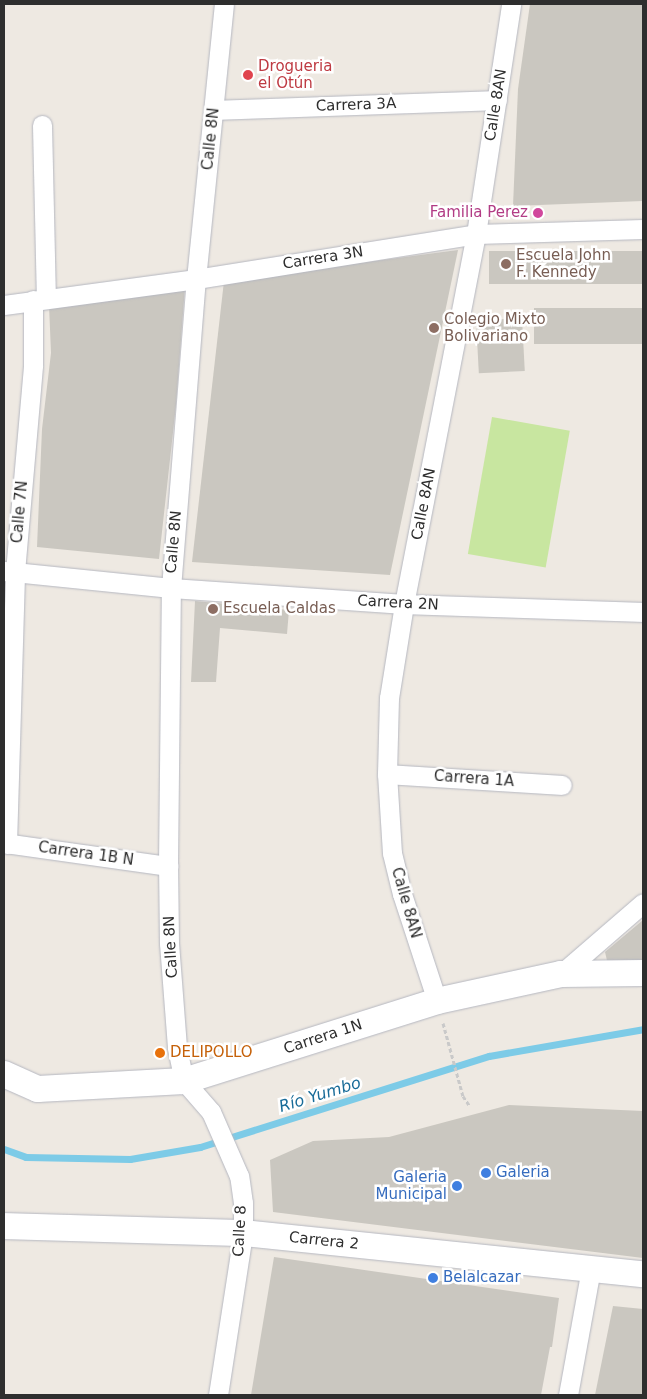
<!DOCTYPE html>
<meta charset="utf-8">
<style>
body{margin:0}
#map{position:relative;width:647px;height:1399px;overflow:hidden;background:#eee9e2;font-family:"DejaVu Sans",sans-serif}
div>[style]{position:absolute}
.pitch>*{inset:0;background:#c8e6a0;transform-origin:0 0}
.stream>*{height:7px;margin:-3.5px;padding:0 3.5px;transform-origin:3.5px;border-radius:3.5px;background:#7dcbe7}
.building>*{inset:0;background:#cac7c0;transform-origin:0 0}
.path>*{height:3px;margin-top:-1.5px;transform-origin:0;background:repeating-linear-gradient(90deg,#c9c9c9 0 4px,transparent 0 6.5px)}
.roads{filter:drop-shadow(0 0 1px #b5b7c0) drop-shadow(0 0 1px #b5b7c0)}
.street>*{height:19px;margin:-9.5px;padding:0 9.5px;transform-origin:9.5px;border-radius:9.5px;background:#fff}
.secondary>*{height:26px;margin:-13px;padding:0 13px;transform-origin:13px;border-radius:13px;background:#fff}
.dots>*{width:14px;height:14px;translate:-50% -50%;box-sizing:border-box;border:2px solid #fff;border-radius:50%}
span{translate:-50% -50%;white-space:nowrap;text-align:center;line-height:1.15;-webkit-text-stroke:5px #fff;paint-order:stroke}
.health-label{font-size:15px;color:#be3a42}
.left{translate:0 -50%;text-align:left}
.street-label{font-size:15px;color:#2e2e2e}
.hotel-label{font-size:15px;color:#b23c85}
.right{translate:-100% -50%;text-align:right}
.education-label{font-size:15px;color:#785e54}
.food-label{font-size:15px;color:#c56008}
.shop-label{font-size:15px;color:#366cbe}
.water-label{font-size:16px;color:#186b98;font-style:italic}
.frame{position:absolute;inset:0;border:5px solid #2e2e2e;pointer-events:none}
</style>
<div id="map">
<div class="pitch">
<i style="left:492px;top:417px;width:79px;height:139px;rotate:10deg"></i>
</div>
<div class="stream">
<i style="left:4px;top:1149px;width:23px;rotate:20deg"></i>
<i style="left:26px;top:1157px;width:104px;rotate:1.1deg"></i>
<i style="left:130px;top:1159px;width:71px;rotate:-9.7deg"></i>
<i style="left:200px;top:1147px;width:303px;rotate:-17.5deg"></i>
<i style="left:489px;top:1056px;width:156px;rotate:-9.9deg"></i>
</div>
<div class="building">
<i style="clip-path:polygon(530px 4px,643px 4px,643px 201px,513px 206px,518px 89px)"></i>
<i style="clip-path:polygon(458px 250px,390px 575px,192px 562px,224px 281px)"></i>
<i style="left:643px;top:251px;width:33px;height:154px;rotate:90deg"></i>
<i style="clip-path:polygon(185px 287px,176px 405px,159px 559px,37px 547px,42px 429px,51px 353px,49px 305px)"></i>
<i style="left:643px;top:308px;width:36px;height:109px;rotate:90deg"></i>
<i style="left:522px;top:318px;width:53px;height:46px;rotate:87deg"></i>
<i style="clip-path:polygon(195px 601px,289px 610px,287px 634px,220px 628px,216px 682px,191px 682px)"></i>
<i style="clip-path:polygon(643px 920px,643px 969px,609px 969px,605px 952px)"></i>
<i style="clip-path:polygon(509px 1105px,643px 1111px,643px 1258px,273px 1212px,270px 1160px,313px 1141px,389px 1137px)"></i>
<i style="clip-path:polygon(274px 1257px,559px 1298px,552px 1347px,550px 1347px,541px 1395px,251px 1395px)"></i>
<i style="clip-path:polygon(613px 1306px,643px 1309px,643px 1395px,595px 1395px)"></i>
</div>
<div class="path">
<i style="left:443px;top:1023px;width:76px;rotate:74.7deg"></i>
<i style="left:463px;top:1096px;width:11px;rotate:56deg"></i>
</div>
<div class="roads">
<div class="street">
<i style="left:214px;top:110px;width:283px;rotate:-2deg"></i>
<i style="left:42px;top:125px;width:173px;rotate:88.7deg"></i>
<i style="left:4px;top:305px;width:194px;rotate:-7.7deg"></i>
<i style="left:196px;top:279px;width:284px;rotate:-9.1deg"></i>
<i style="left:476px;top:234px;width:167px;rotate:-1.7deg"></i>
<i style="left:4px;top:571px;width:168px;rotate:5.8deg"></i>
<i style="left:171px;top:588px;width:234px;rotate:3.9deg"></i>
<i style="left:404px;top:604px;width:239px;rotate:1.9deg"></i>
<i style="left:387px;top:774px;width:175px;rotate:3.6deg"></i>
<i style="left:4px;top:843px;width:166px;rotate:8deg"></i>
<i style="left:7px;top:844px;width:272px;rotate:-88.3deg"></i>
<i style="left:15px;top:572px;width:208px;rotate:-85deg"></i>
<i style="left:33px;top:365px;width:65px;rotate:-90deg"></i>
<i style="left:561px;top:974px;width:108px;rotate:-40.9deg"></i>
<i style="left:437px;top:1001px;width:113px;rotate:-108.1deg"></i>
<i style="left:402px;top:894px;width:42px;rotate:-103.7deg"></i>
<i style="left:392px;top:853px;width:79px;rotate:-93.6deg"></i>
<i style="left:387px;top:774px;width:76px;rotate:-88.5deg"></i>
<i style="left:389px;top:698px;width:95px;rotate:-80.9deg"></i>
<i style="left:404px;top:604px;width:377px;rotate:-79deg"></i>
<i style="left:476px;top:234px;width:233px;rotate:-81.3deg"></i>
<i style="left:218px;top:1395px;width:164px;rotate:-81.2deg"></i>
<i style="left:243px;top:1233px;width:30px;rotate:-90deg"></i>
<i style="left:243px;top:1203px;width:27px;rotate:-98deg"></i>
<i style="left:239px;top:1176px;width:70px;rotate:-113.6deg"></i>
<i style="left:211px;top:1112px;width:41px;rotate:-131.1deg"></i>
<i style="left:184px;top:1081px;width:35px;rotate:-102deg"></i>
<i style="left:177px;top:1047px;width:104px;rotate:-94.4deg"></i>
<i style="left:169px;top:943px;width:77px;rotate:-90.7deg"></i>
<i style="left:168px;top:866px;width:278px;rotate:-89.4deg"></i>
<i style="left:171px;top:588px;width:310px;rotate:-85.4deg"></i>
<i style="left:196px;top:279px;width:276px;rotate:-84.2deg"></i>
<i style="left:568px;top:1395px;width:129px;rotate:-79.7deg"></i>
</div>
<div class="secondary">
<i style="left:4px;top:1074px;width:37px;rotate:24deg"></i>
<i style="left:38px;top:1089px;width:146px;rotate:-3.1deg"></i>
<i style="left:184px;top:1081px;width:265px;rotate:-17.5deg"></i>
<i style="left:437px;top:1001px;width:127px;rotate:-12.3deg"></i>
<i style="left:561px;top:974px;width:82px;rotate:-0.7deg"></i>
<i style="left:4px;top:1226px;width:239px;rotate:1.7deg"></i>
<i style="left:243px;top:1233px;width:402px;rotate:5.9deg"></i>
</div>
</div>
<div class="dots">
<i style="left:248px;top:75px;background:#e0444e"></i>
<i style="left:538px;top:213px;background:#d1479c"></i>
<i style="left:506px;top:264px;background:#8d6e63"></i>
<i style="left:434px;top:328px;background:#8d6e63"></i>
<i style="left:213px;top:609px;background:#8d6e63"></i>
<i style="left:160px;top:1053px;background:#e8710a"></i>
<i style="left:486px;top:1173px;background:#3f7fe0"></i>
<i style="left:457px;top:1186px;background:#3f7fe0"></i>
<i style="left:433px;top:1278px;background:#3f7fe0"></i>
</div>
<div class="health-label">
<span class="left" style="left:258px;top:75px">Drogueria<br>el Otún</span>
</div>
<div class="street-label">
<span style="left:356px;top:105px;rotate:-2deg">Carrera 3A</span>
<span style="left:496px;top:105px;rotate:-81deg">Calle 8AN</span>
<span style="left:211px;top:139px;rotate:-84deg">Calle 8N</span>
<span style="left:323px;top:258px;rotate:-9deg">Carrera 3N</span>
<span style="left:424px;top:504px;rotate:-79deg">Calle 8AN</span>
<span style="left:20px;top:512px;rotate:-85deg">Calle 7N</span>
<span style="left:174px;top:542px;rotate:-85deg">Calle 8N</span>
<span style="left:398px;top:603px;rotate:3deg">Carrera 2N</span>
<span style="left:474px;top:779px;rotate:4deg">Carrera 1A</span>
<span style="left:86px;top:854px;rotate:8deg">Carrera 1B N</span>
<span style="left:406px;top:903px;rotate:74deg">Calle 8AN</span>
<span style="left:171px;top:947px;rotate:-93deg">Calle 8N</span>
<span style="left:323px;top:1037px;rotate:-18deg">Carrera 1N</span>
<span style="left:240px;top:1231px;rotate:-87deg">Calle 8</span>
<span style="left:324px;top:1241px;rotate:6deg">Carrera 2</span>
</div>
<div class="hotel-label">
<span class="right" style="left:528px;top:213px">Familia Perez</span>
</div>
<div class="education-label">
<span class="left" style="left:516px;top:264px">Escuela John<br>F. Kennedy</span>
<span class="left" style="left:444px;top:328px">Colegio Mixto<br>Bolivariano</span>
<span class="left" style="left:223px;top:609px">Escuela Caldas</span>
</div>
<div class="food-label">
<span class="left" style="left:170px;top:1053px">DELIPOLLO</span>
</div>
<div class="shop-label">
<span class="left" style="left:496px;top:1173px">Galeria</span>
<span class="right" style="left:447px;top:1186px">Galeria<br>Municipal</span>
<span class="left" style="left:443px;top:1278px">Belalcazar</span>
</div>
<div class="water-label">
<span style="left:320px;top:1095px;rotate:-17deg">Río Yumbo</span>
</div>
<div class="frame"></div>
</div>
